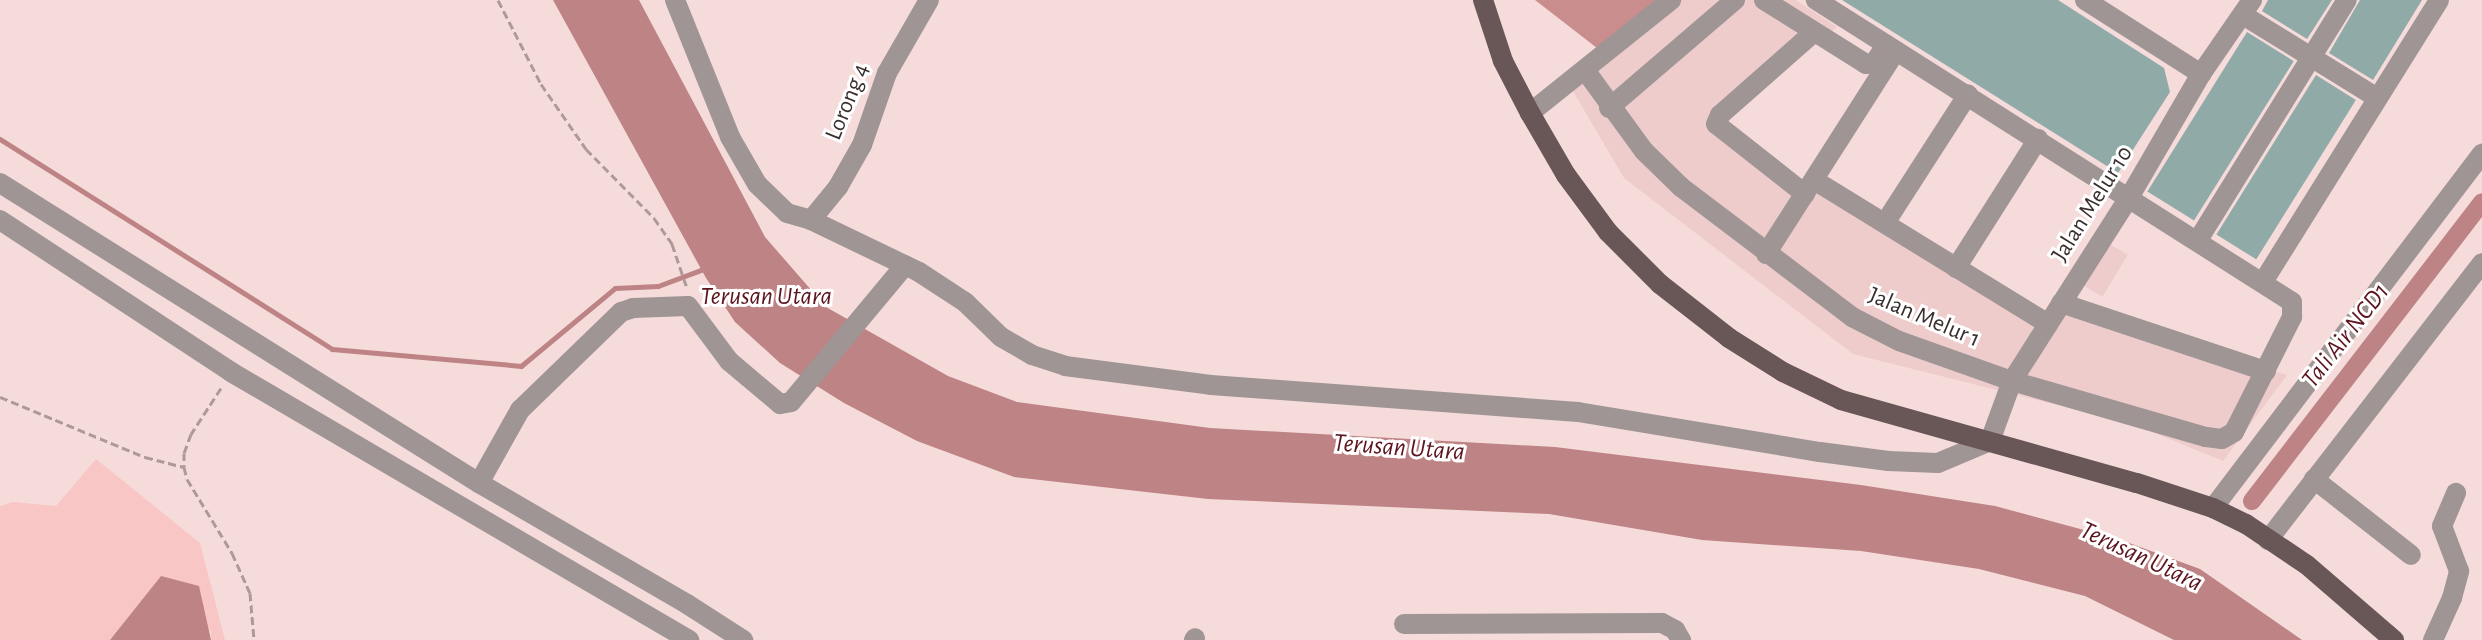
<!DOCTYPE html>
<style>
body{margin:0}
#map{position:relative;width:2482px;height:640px;overflow:hidden;background:#f6dbdb;font-family:"Alegreya Sans",sans-serif}
div>[style]{position:absolute}
.built>*{inset:0;background:#efcccc;transform-origin:0 0}
.green>*{inset:0;background:#f9c6c6}
.forest>*{inset:0;background:#c98d8e}
.water>*{inset:0;background:#be8384}
.stream>*{height:5px;margin:-2.5px;padding:0 2.5px;transform-origin:2.5px;border-radius:2.5px;background:#be8384}
.canal>*{height:18px;margin:-9px;padding:0 9px;transform-origin:9px;border-radius:9px;background:#be8384}
.building>*{inset:0;background:#90aaa8;transform-origin:0 0}
.path>*{height:3px;margin-top:-1.5px;transform-origin:0;background:repeating-linear-gradient(90deg,#ae9999 0 8px,transparent 0 12px)}
.minor>*{height:20px;margin:-10px;padding:0 10px;transform-origin:10px;border-radius:10px;background:#a09595}
.major>*{height:20px;margin:-10px;padding:0 10px;transform-origin:10px;border-radius:10px;background:#695656}
span{translate:-50% -50%;white-space:nowrap;text-align:center;line-height:1.15;-webkit-text-stroke:6px #fff;paint-order:stroke}
.street-label{font-size:24px;color:#392f2f}
.water-label{font-size:26px;color:#5c141d;font-style:italic}
</style>
<div id="map">
<div class="built">
<i style="clip-path:polygon(1657px 0,1796px 0,1837px 27px,1721px 124px,1802px 185px,2042px 315px,2054px 297px,2287px 375px,2223px 461px,2133px 424px,1853px 354px,1624px 178px,1564px 76px)"></i>
<i style="left:2108px;top:243px;width:23px;height:49px;rotate:31deg"></i>
</div>
<div class="green">
<i style="clip-path:polygon(96px 459px,200px 543px,225px 640px,211px 640px,211px 632px,161px 576px,110px 640px,0 640px,0 506px,13px 502px,56px 506px)"></i>
</div>
<div class="forest">
<i style="clip-path:polygon(1535px 0,1657px 0,1597px 48px)"></i>
</div>
<div class="water">
<i style="clip-path:polygon(553px 0,639px 0,765px 237px,826px 307px,948px 376px,1017px 402px,1210px 428px,1555px 447px,1861px 485px,1995px 506px,2121px 540px,2200px 569px,2302px 640px,2174px 640px,2085px 596px,1979px 569px,1861px 551px,1702px 540px,1549px 514px,1208px 499px,1014px 477px,917px 441px,844px 403px,780px 363px,735px 322px,706px 278px)"></i>
<i style="clip-path:polygon(161px 576px,199px 586px,211px 640px,110px 640px)"></i>
</div>
<div class="stream">
<i style="left:0;top:139px;width:393px;rotate:32.3deg"></i>
<i style="left:332px;top:349px;width:190px;rotate:5.1deg"></i>
<i style="left:521px;top:366px;width:122px;rotate:-39.7deg"></i>
<i style="left:615px;top:288px;width:43px;rotate:-2.7deg"></i>
<i style="left:658px;top:286px;width:51px;rotate:-20.6deg"></i>
</div>
<div class="canal">
<i style="left:2252px;top:501px;width:377px;rotate:-52.4deg"></i>
</div>
<div class="building">
<i style="clip-path:polygon(1842px 0,2058px 0,2164px 68px,2170px 92px,2118px 173px)"></i>
<i style="clip-path:polygon(2268px 0,2332px 0,2307px 39px,2262px 11px)"></i>
<i style="clip-path:polygon(2360px 0,2422px 0,2373px 80px,2329px 53px)"></i>
<i style="left:2247px;top:32px;width:55px;height:188px;rotate:32deg"></i>
<i style="left:2316px;top:75px;width:47px;height:188px;rotate:32deg"></i>
</div>
<div class="path">
<i style="left:498px;top:0;width:94px;rotate:62.9deg"></i>
<i style="left:541px;top:84px;width:79px;rotate:55.3deg"></i>
<i style="left:586px;top:149px;width:97px;rotate:45.4deg"></i>
<i style="left:654px;top:218px;width:32px;rotate:55deg"></i>
<i style="left:672px;top:244px;width:46px;rotate:71.2deg"></i>
<i style="left:221px;top:388px;width:55px;rotate:123.1deg"></i>
<i style="left:191px;top:434px;width:20px;rotate:110deg"></i>
<i style="left:184px;top:453px;width:14px;rotate:90deg"></i>
<i style="left:184px;top:467px;width:12px;rotate:76deg"></i>
<i style="left:187px;top:479px;width:87px;rotate:58.7deg"></i>
<i style="left:232px;top:553px;width:44px;rotate:65.8deg"></i>
<i style="left:250px;top:593px;width:47px;rotate:85.1deg"></i>
<i style="left:0;top:397px;width:157px;rotate:22.5deg"></i>
<i style="left:145px;top:457px;width:40px;rotate:14.4deg"></i>
</div>
<div class="minor">
<i style="left:675px;top:0;width:148px;rotate:68.1deg"></i>
<i style="left:730px;top:137px;width:54px;rotate:60.1deg"></i>
<i style="left:757px;top:184px;width:42px;rotate:44deg"></i>
<i style="left:787px;top:213px;width:25px;rotate:16deg"></i>
<i style="left:811px;top:220px;width:120px;rotate:25.7deg"></i>
<i style="left:919px;top:272px;width:55px;rotate:33.1deg"></i>
<i style="left:965px;top:302px;width:50px;rotate:44.2deg"></i>
<i style="left:1001px;top:337px;width:36px;rotate:30deg"></i>
<i style="left:1032px;top:355px;width:35px;rotate:18deg"></i>
<i style="left:1065px;top:366px;width:147px;rotate:7.4deg"></i>
<i style="left:1211px;top:385px;width:368px;rotate:4.2deg"></i>
<i style="left:1578px;top:412px;width:245px;rotate:9.4deg"></i>
<i style="left:1820px;top:452px;width:69px;rotate:7.5deg"></i>
<i style="left:1888px;top:461px;width:50px;rotate:2.3deg"></i>
<i style="left:1938px;top:463px;width:56px;rotate:-22.9deg"></i>
<i style="left:1990px;top:441px;width:64px;rotate:-69.9deg"></i>
<i style="left:2012px;top:381px;width:219px;rotate:-57.5deg"></i>
<i style="left:2130px;top:196px;width:141px;rotate:-59.8deg"></i>
<i style="left:2201px;top:74px;width:90px;rotate:-55.4deg"></i>
<i style="left:1764px;top:0;width:120px;rotate:32.1deg"></i>
<i style="left:1866px;top:64px;width:8px;rotate:-7deg"></i>
<i style="left:1874px;top:63px;width:22px;rotate:-56deg"></i>
<i style="left:2085px;top:0;width:138px;rotate:32.5deg"></i>
<i style="left:2243px;top:15px;width:156px;rotate:31.7deg"></i>
<i style="left:1585px;top:70px;width:100px;rotate:53.9deg"></i>
<i style="left:1644px;top:151px;width:52px;rotate:44.2deg"></i>
<i style="left:1681px;top:187px;width:215px;rotate:37.2deg"></i>
<i style="left:1852px;top:317px;width:53px;rotate:27.1deg"></i>
<i style="left:1899px;top:341px;width:120px;rotate:19.5deg"></i>
<i style="left:2012px;top:381px;width:202px;rotate:16.1deg"></i>
<i style="left:2206px;top:437px;width:16px;rotate:7deg"></i>
<i style="left:2222px;top:439px;width:14px;rotate:-30deg"></i>
<i style="left:2234px;top:432px;width:129px;rotate:-63.2deg"></i>
<i style="left:2292px;top:317px;width:15px;rotate:-90deg"></i>
<i style="left:2292px;top:302px;width:564px;rotate:-147.61deg"></i>
<i style="left:1609px;top:108px;width:166px;rotate:-40.6deg"></i>
<i style="left:1530px;top:113px;width:181px;rotate:-38.7deg"></i>
<i style="left:1814px;top:180px;width:275px;rotate:31.6deg"></i>
<i style="left:0;top:183px;width:565px;rotate:32.06deg"></i>
<i style="left:479px;top:483px;width:241px;rotate:30.2deg"></i>
<i style="left:687px;top:604px;width:67px;rotate:32.7deg"></i>
<i style="left:1805px;top:194px;width:113px;rotate:-141.8deg"></i>
<i style="left:1716px;top:124px;width:10px;rotate:-66deg"></i>
<i style="left:1720px;top:115px;width:125px;rotate:-41.4deg"></i>
<i style="left:0;top:220px;width:277px;rotate:33.3deg"></i>
<i style="left:231px;top:372px;width:531px;rotate:30.33deg"></i>
<i style="left:811px;top:220px;width:43px;rotate:-50.7deg"></i>
<i style="left:838px;top:187px;width:48px;rotate:-60.3deg"></i>
<i style="left:862px;top:145px;width:76px;rotate:-70.9deg"></i>
<i style="left:887px;top:73px;width:84px;rotate:-60.1deg"></i>
<i style="left:1885px;top:223px;width:153px;rotate:-57.2deg"></i>
<i style="left:2198px;top:240px;width:282px;rotate:-58.2deg"></i>
<i style="left:1766px;top:254px;width:241px;rotate:-57.4deg"></i>
<i style="left:1956px;top:268px;width:153px;rotate:-57.6deg"></i>
<i style="left:2263px;top:282px;width:332px;rotate:-58deg"></i>
<i style="left:2061px;top:303px;width:216px;rotate:18.4deg"></i>
<i style="left:2314px;top:479px;width:123px;rotate:38.1deg"></i>
<i style="left:479px;top:483px;width:84px;rotate:-60.7deg"></i>
<i style="left:520px;top:410px;width:141px;rotate:-44.1deg"></i>
<i style="left:621px;top:312px;width:13px;rotate:-18deg"></i>
<i style="left:633px;top:308px;width:55px;rotate:-2.1deg"></i>
<i style="left:688px;top:306px;width:69px;rotate:53.3deg"></i>
<i style="left:729px;top:361px;width:67px;rotate:40.1deg"></i>
<i style="left:780px;top:404px;width:11px;rotate:-10deg"></i>
<i style="left:791px;top:402px;width:178px;rotate:-50.2deg"></i>
<i style="left:2213px;top:508px;width:445px;rotate:-52.8deg"></i>
<i style="left:2268px;top:540px;width:350px;rotate:-52.3deg"></i>
<i style="left:1404px;top:624px;width:258px;rotate:-0.2deg"></i>
<i style="left:1662px;top:623px;width:15px;rotate:28deg"></i>
<i style="left:1675px;top:630px;width:12px;rotate:59deg"></i>
<i style="left:1194px;top:640px;width:2px;rotate:-63deg"></i>
<i style="left:2433px;top:640px;width:46px;rotate:-65.7deg"></i>
<i style="left:2452px;top:598px;width:28px;rotate:-75deg"></i>
<i style="left:2459px;top:571px;width:48px;rotate:-110.7deg"></i>
<i style="left:2442px;top:526px;width:36px;rotate:-67deg"></i>
</div>
<div class="major">
<i style="left:1483px;top:0;width:64px;rotate:71.8deg"></i>
<i style="left:1503px;top:61px;width:59px;rotate:62.6deg"></i>
<i style="left:1530px;top:113px;width:72px;rotate:59.9deg"></i>
<i style="left:1566px;top:175px;width:71px;rotate:53.6deg"></i>
<i style="left:1608px;top:232px;width:74px;rotate:45deg"></i>
<i style="left:1660px;top:284px;width:88px;rotate:38deg"></i>
<i style="left:1729px;top:338px;width:64px;rotate:32.2deg"></i>
<i style="left:1783px;top:372px;width:64px;rotate:25.8deg"></i>
<i style="left:1841px;top:400px;width:307px;rotate:15.7deg"></i>
<i style="left:2137px;top:483px;width:80px;rotate:18.2deg"></i>
<i style="left:2213px;top:508px;width:37px;rotate:26deg"></i>
<i style="left:2246px;top:524px;width:73px;rotate:33.9deg"></i>
<i style="left:2307px;top:565px;width:115px;rotate:40.8deg"></i>
</div>
<div class="street-label">
<span style="left:848px;top:102px;rotate:-68deg">Lorong 4</span>
<span style="left:2093px;top:204px;rotate:-58deg">Jalan Melur 10</span>
<span style="left:1924px;top:318px;rotate:23deg">Jalan Melur 1</span>
</div>
<div class="water-label">
<span style="left:766px;top:297px">Terusan Utara</span>
<span style="left:2346px;top:336px;rotate:-52deg">Tali Air NCD1</span>
<span style="left:1399px;top:448px;rotate:4deg">Terusan Utara</span>
<span style="left:2141px;top:557px;rotate:25deg">Terusan Utara</span>
</div>
</div>
